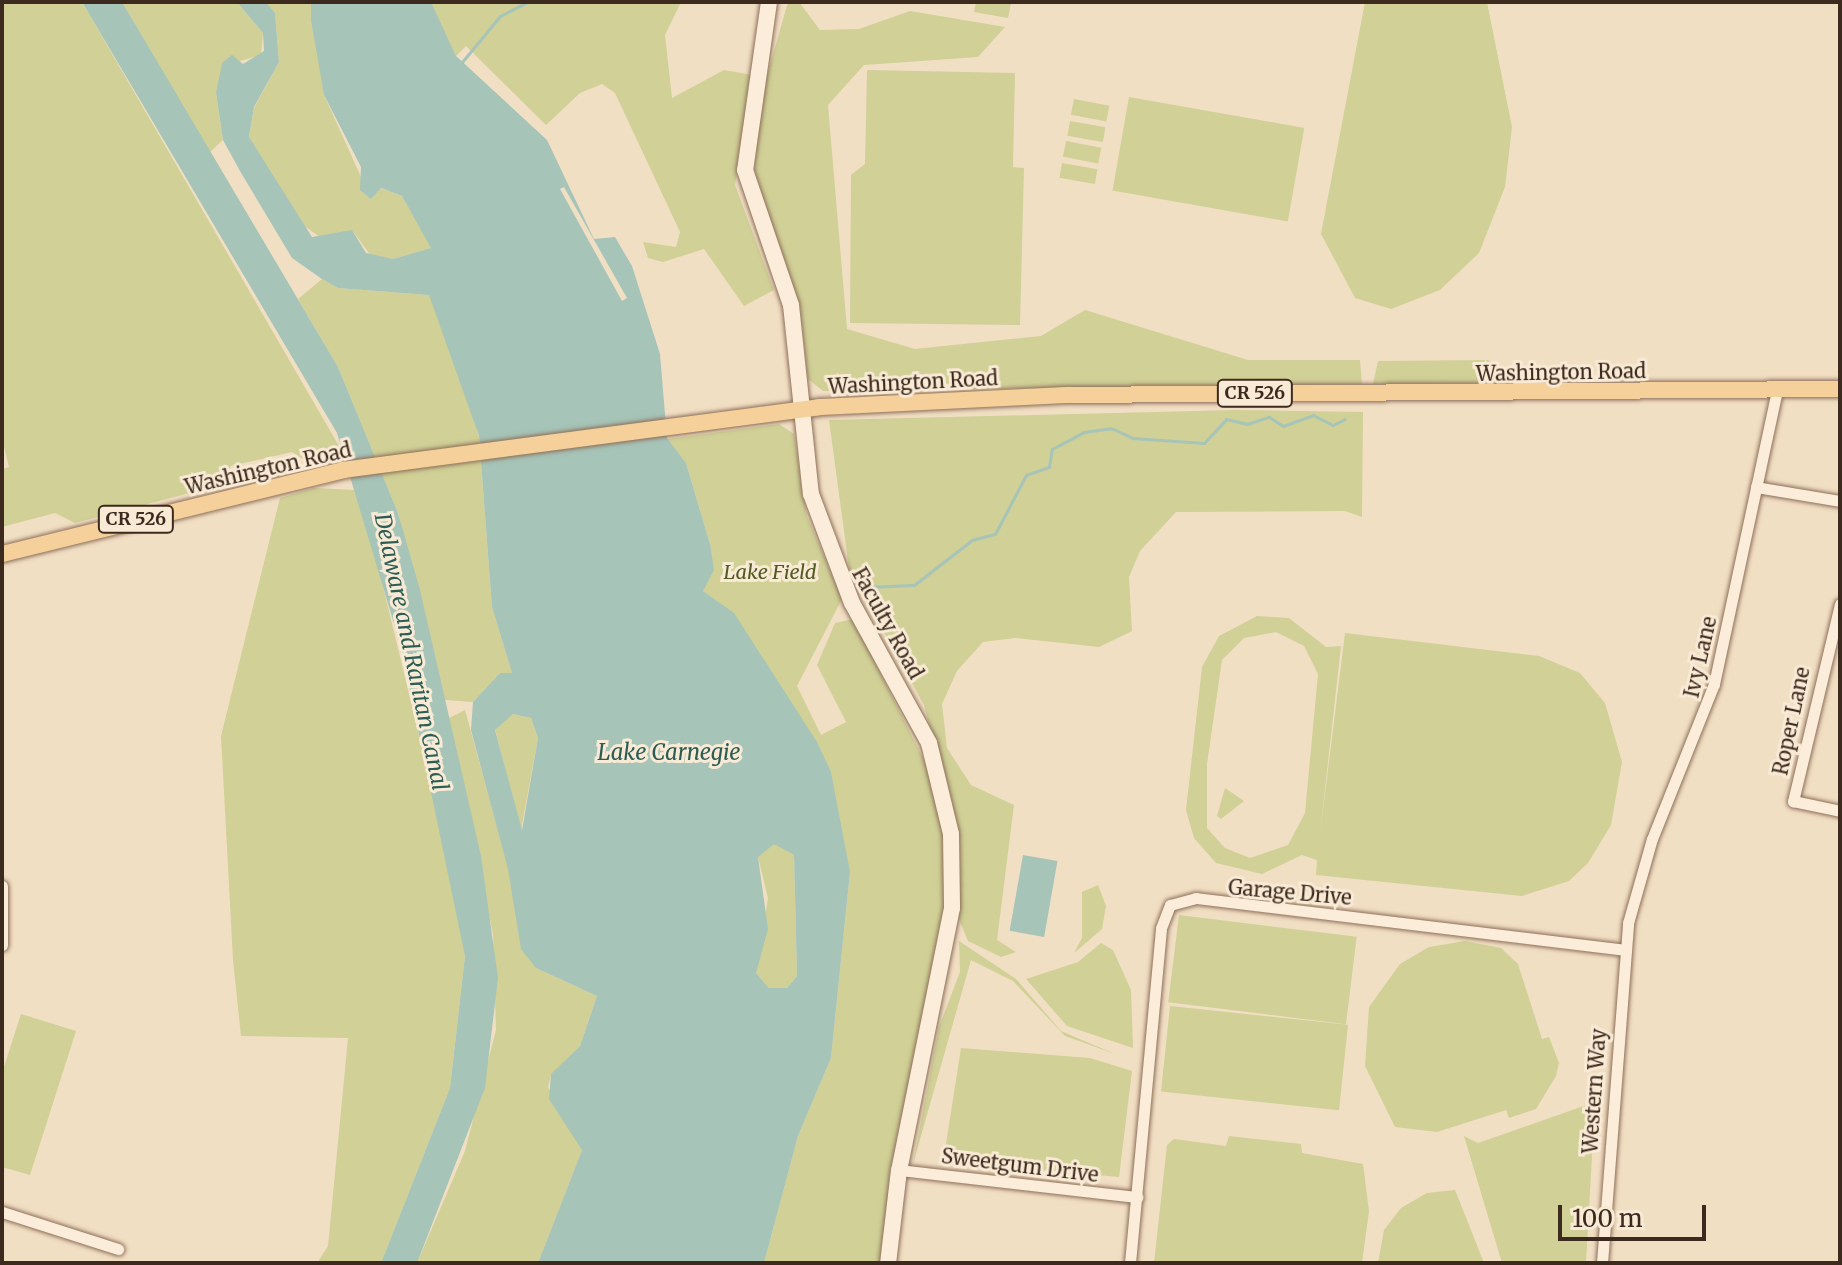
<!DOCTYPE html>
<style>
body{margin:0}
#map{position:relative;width:1842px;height:1265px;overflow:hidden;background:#f1dfc4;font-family:Merriweather,serif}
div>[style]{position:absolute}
.green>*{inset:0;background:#d0d097;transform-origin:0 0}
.water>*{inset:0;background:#a6c4b8;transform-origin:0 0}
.pier>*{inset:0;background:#f1dfc4}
.stream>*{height:3px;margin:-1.5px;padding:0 1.5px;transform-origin:1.5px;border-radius:1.5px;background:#a6c4b8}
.roads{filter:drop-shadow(0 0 2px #8e6f59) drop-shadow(0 0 2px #8e6f59)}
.street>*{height:11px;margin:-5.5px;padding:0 5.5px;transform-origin:5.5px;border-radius:5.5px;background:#fbedd9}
.secondary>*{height:16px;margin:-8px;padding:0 8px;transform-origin:8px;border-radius:8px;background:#fbedd9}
.primary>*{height:16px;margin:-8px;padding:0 8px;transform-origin:8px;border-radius:8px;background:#f6d09a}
span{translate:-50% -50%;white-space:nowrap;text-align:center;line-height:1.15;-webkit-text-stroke:6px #f8ead5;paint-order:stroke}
.shield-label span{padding:2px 6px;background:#f8ead5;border:2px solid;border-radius:6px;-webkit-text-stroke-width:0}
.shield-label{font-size:18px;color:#3d2a1e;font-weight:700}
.street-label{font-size:20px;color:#3d2a1e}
.park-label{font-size:20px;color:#525a23;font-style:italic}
.water-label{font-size:22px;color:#2c5d55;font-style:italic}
.frame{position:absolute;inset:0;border:4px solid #3d2a1e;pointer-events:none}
.scale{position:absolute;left:1558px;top:1205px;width:148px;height:36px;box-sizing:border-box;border:4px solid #3d2a1e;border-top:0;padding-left:10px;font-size:24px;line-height:28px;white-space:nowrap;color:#3d2a1e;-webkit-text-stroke:6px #f8ead5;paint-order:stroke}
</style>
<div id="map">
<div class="green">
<i style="clip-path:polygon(2px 2px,82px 2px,343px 453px,306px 461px,292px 452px,231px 466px,216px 486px,75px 523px,55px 513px,2px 527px,2px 469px,9px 467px,2px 439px)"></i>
<i style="clip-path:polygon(122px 2px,237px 2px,263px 33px,261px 55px,236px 62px,216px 94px,223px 140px,210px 152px)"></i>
<i style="clip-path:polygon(266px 2px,311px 2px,324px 95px,371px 199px,380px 188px,402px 196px,432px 248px,393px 259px,371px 256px,352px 230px,324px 240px,299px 222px,249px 137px,254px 108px,279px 62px,275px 13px)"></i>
<i style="clip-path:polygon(430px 2px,681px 2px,665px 35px,672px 98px,724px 70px,752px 75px,735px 185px,774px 290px,744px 306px,704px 249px,663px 262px,648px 258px,643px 242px,676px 247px,680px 232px,615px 93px,602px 84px,580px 93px,546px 125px,466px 46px,456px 56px)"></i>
<i style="clip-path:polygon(788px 2px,799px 2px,820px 30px,859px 29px,910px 11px,1005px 27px,978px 57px,864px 65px,828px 105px,847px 329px,915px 349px,1041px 336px,1085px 310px,1248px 360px,1360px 360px,1362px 384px,823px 391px,808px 379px,800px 307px,753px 186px,760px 100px)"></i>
<i style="clip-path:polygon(976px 2px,1011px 3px,1008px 18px,974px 12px)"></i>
<i style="clip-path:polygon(1365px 2px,1487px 2px,1512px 127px,1505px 187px,1479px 253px,1440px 290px,1391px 309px,1355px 298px,1321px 234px)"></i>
<i style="clip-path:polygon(867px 70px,1015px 73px,1013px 167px,1024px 168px,1020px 325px,850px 323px,851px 175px,865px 164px)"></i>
<i style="left:1129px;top:97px;width:178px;height:95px;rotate:10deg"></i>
<i style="left:1074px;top:99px;width:36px;height:16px;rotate:11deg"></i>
<i style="left:1070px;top:121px;width:36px;height:15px;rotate:10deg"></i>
<i style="left:1066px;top:141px;width:36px;height:16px;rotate:11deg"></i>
<i style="left:1062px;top:163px;width:36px;height:15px;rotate:10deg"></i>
<i style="clip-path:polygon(322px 279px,338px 288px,429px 295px,438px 306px,479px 437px,492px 607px,512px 673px,500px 673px,473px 702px,445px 700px,398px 513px,338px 367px,298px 299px)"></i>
<i style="clip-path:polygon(1488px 360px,1501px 368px,1500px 383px,1373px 384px,1378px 361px)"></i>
<i style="clip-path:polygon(1234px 410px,1363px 412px,1362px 517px,1345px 511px,1176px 512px,1140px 551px,1129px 577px,1132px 631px,1099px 647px,1015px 638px,983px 642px,957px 671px,942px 704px,947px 748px,971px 785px,1014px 805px,997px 940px,1016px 952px,1001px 957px,968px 941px,957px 915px,944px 781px,924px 705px,849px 568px,829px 420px)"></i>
<i style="clip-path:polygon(779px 424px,794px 434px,807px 516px,842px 599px,797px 686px,821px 735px,846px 722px,817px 665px,835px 623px,853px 619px,935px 782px,950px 875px,883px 1263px,764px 1263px,798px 1136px,831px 1058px,850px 872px,734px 614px,703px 591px,710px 544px,686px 463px,667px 439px)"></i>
<i style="clip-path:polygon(314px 488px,356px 490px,370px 533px,451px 867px,465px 956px,450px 1088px,381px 1263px,317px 1263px,328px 1246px,348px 1038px,241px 1036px,233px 960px,221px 736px,280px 498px)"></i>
<i style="clip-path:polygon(evenodd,1257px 616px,1289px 618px,1326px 647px,1341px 646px,1320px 834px,1345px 633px,1539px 656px,1580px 673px,1605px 703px,1622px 762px,1611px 825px,1588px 863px,1569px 881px,1522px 896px,1316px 875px,1317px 860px,1302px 855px,1262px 874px,1216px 863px,1194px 838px,1186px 810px,1202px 667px,1219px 636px,1257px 616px,1276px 632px,1304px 646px,1318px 674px,1305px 813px,1288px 845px,1250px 858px,1225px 848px,1207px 828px,1207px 764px,1222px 660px,1244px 638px,1276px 632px)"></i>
<i style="clip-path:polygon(465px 710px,536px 968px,597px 996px,580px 1046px,551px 1075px,548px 1087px,582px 1150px,538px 1263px,417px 1263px,465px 1151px,496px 1030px,493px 934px,449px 718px)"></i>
<i style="clip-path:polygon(513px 714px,531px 718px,538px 738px,521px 830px,495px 729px)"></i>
<i style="clip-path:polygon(1225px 788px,1244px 801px,1221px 819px,1217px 816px)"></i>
<i style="clip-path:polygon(774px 843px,794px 855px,797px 976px,787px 988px,769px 988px,756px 973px,768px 898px,758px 857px)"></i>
<i style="clip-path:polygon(1098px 885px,1106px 906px,1102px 929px,1074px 953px,1082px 938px,1082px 892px)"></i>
<i style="left:1179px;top:915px;width:179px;height:88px;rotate:7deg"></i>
<i style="clip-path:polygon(959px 941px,1016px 979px,1061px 1031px,1115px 1054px,1065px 1036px,1013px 981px,971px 960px,913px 1164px,939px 1027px,960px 972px)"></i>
<i style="clip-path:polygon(1465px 941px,1501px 948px,1518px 964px,1542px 1039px,1549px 1037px,1559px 1063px,1556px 1076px,1536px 1109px,1509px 1118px,1506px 1110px,1437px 1132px,1395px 1127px,1365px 1066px,1369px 1007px,1400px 964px,1429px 947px)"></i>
<i style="clip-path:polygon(1101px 943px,1113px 950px,1131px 990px,1133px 1048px,1067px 1026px,1026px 979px,1078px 962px)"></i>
<i style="left:1170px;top:1006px;width:179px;height:86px;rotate:6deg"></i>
<i style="clip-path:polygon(21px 1014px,76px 1031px,30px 1175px,2px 1167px,2px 1073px)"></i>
<i style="clip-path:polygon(961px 1048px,1090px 1058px,1132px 1071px,1119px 1177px,950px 1162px,944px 1157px)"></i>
<i style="clip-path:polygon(1595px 1102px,1586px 1263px,1502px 1263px,1464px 1136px,1478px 1143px)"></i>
<i style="clip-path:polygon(1229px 1136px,1301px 1144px,1302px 1153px,1363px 1164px,1369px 1211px,1362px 1263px,1154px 1263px,1167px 1145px,1174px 1139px,1226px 1146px)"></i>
<i style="clip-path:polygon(1455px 1190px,1484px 1263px,1378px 1263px,1384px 1230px,1401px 1208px,1427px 1193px)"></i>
</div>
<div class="water">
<i style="clip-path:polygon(82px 2px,122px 2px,338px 367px,398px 513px,420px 590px,481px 856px,498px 978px,485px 1088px,417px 1263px,381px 1263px,450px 1088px,465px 956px,401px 647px,337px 433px)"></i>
<i style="clip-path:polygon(evenodd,237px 2px,266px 2px,275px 13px,279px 62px,254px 107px,249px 137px,312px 237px,352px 230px,366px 253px,393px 259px,431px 248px,402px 196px,381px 188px,371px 199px,360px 190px,361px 167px,324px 95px,311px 20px,311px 2px,431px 2px,456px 56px,547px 140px,594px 239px,615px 237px,632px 266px,660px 354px,667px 438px,686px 463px,710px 544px,714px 570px,703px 591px,734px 613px,817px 742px,831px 772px,850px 872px,831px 1058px,798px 1136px,764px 1263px,538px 1263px,582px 1150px,549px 1099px,551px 1074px,580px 1046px,597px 996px,536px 968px,521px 949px,508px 869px,471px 730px,473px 702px,500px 673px,512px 673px,492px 607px,479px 436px,429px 295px,338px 288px,322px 279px,292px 258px,240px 171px,223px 140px,216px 93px,222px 63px,232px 55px,243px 64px,264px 51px,263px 33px,237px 2px,513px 714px,531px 718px,538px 738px,522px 830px,495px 730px,513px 714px,237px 2px,774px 844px,794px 855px,797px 976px,787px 988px,769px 988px,756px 973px,768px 929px,758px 857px,774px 844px)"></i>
<i style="left:1023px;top:855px;width:35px;height:77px;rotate:10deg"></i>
</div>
<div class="pier">
<i style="clip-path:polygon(564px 187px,627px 298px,622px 301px,560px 189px)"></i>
</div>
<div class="stream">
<i style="left:462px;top:62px;width:60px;rotate:-50.4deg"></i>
<i style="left:500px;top:16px;width:31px;rotate:-27deg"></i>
<i style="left:866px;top:587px;width:48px;rotate:-2.4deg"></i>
<i style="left:914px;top:585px;width:73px;rotate:-37.8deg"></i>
<i style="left:972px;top:540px;width:24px;rotate:-15deg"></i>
<i style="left:995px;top:534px;width:67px;rotate:-62.3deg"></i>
<i style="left:1026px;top:475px;width:24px;rotate:-19deg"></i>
<i style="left:1049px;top:467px;width:18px;rotate:-81deg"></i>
<i style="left:1052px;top:449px;width:36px;rotate:-28deg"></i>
<i style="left:1084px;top:432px;width:27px;rotate:-8deg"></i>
<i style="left:1111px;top:428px;width:23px;rotate:25deg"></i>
<i style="left:1132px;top:438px;width:72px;rotate:4deg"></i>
<i style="left:1204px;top:443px;width:33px;rotate:-47deg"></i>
<i style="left:1226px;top:419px;width:22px;rotate:13deg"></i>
<i style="left:1247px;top:424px;width:23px;rotate:-18deg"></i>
<i style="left:1269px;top:417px;width:17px;rotate:33deg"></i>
<i style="left:1283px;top:426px;width:32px;rotate:-20deg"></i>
<i style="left:1313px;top:415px;width:22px;rotate:27deg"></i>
<i style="left:1333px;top:425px;width:13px;rotate:-27deg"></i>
</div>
<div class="roads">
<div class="street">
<i style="left:1756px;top:487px;width:85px;rotate:9.5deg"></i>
<i style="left:1840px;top:604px;width:203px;rotate:103.4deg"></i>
<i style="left:1793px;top:801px;width:48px;rotate:12deg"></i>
<i style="left:2px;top:886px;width:59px;rotate:90deg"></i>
<i style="left:899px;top:1170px;width:240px;rotate:6.5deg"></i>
<i style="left:2px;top:1212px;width:122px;rotate:17.7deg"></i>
<i style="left:1130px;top:1263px;width:336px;rotate:-84.7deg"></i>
<i style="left:1161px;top:928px;width:25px;rotate:-69deg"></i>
<i style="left:1170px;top:905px;width:27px;rotate:-15deg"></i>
<i style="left:1196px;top:898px;width:432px;rotate:6.9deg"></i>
<i style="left:1602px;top:1263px;width:341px;rotate:-85.6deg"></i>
<i style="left:1628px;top:923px;width:87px;rotate:-74.1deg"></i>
<i style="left:1652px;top:839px;width:167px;rotate:-68.2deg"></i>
<i style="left:1714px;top:684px;width:302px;rotate:-77.9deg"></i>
</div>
<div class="secondary">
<i style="left:769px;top:2px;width:170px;rotate:98.1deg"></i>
<i style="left:745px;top:170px;width:143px;rotate:71.2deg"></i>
<i style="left:791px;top:305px;width:190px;rotate:84deg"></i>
<i style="left:811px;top:494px;width:116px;rotate:69.4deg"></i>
<i style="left:852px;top:603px;width:160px;rotate:61.2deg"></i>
<i style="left:929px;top:743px;width:94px;rotate:76.4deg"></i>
<i style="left:951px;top:834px;width:74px;rotate:89.2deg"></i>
<i style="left:952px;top:908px;width:267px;rotate:101.4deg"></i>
<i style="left:899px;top:1170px;width:94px;rotate:96.7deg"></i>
</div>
<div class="primary">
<i style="left:2px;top:554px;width:351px;rotate:-13.8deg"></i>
<i style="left:343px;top:470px;width:480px;rotate:-7.5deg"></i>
<i style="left:819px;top:407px;width:249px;rotate:-2.8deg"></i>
<i style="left:1068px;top:395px;width:772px;rotate:-0.45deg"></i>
</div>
</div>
<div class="shield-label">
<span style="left:1255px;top:393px">CR 526</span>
<span style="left:136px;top:519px">CR 526</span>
</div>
<div class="street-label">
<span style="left:1561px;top:372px;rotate:-1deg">Washington Road</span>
<span style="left:913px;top:382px;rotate:-3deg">Washington Road</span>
<span style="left:268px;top:468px;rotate:-13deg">Washington Road</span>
<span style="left:888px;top:623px;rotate:61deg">Faculty Road</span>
<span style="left:1700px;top:657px;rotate:-77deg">Ivy Lane</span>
<span style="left:1791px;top:721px;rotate:-78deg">Roper Lane</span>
<span style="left:1290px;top:892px;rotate:5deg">Garage Drive</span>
<span style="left:1594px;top:1091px;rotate:-86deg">Western Way</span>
<span style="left:1020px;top:1165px;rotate:7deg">Sweetgum Drive</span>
</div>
<div class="park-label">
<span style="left:770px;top:571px">Lake Field</span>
</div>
<div class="water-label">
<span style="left:411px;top:652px;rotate:78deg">Delaware and Raritan Canal</span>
<span style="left:669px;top:753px">Lake Carnegie</span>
</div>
<div class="frame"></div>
<div class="scale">100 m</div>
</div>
